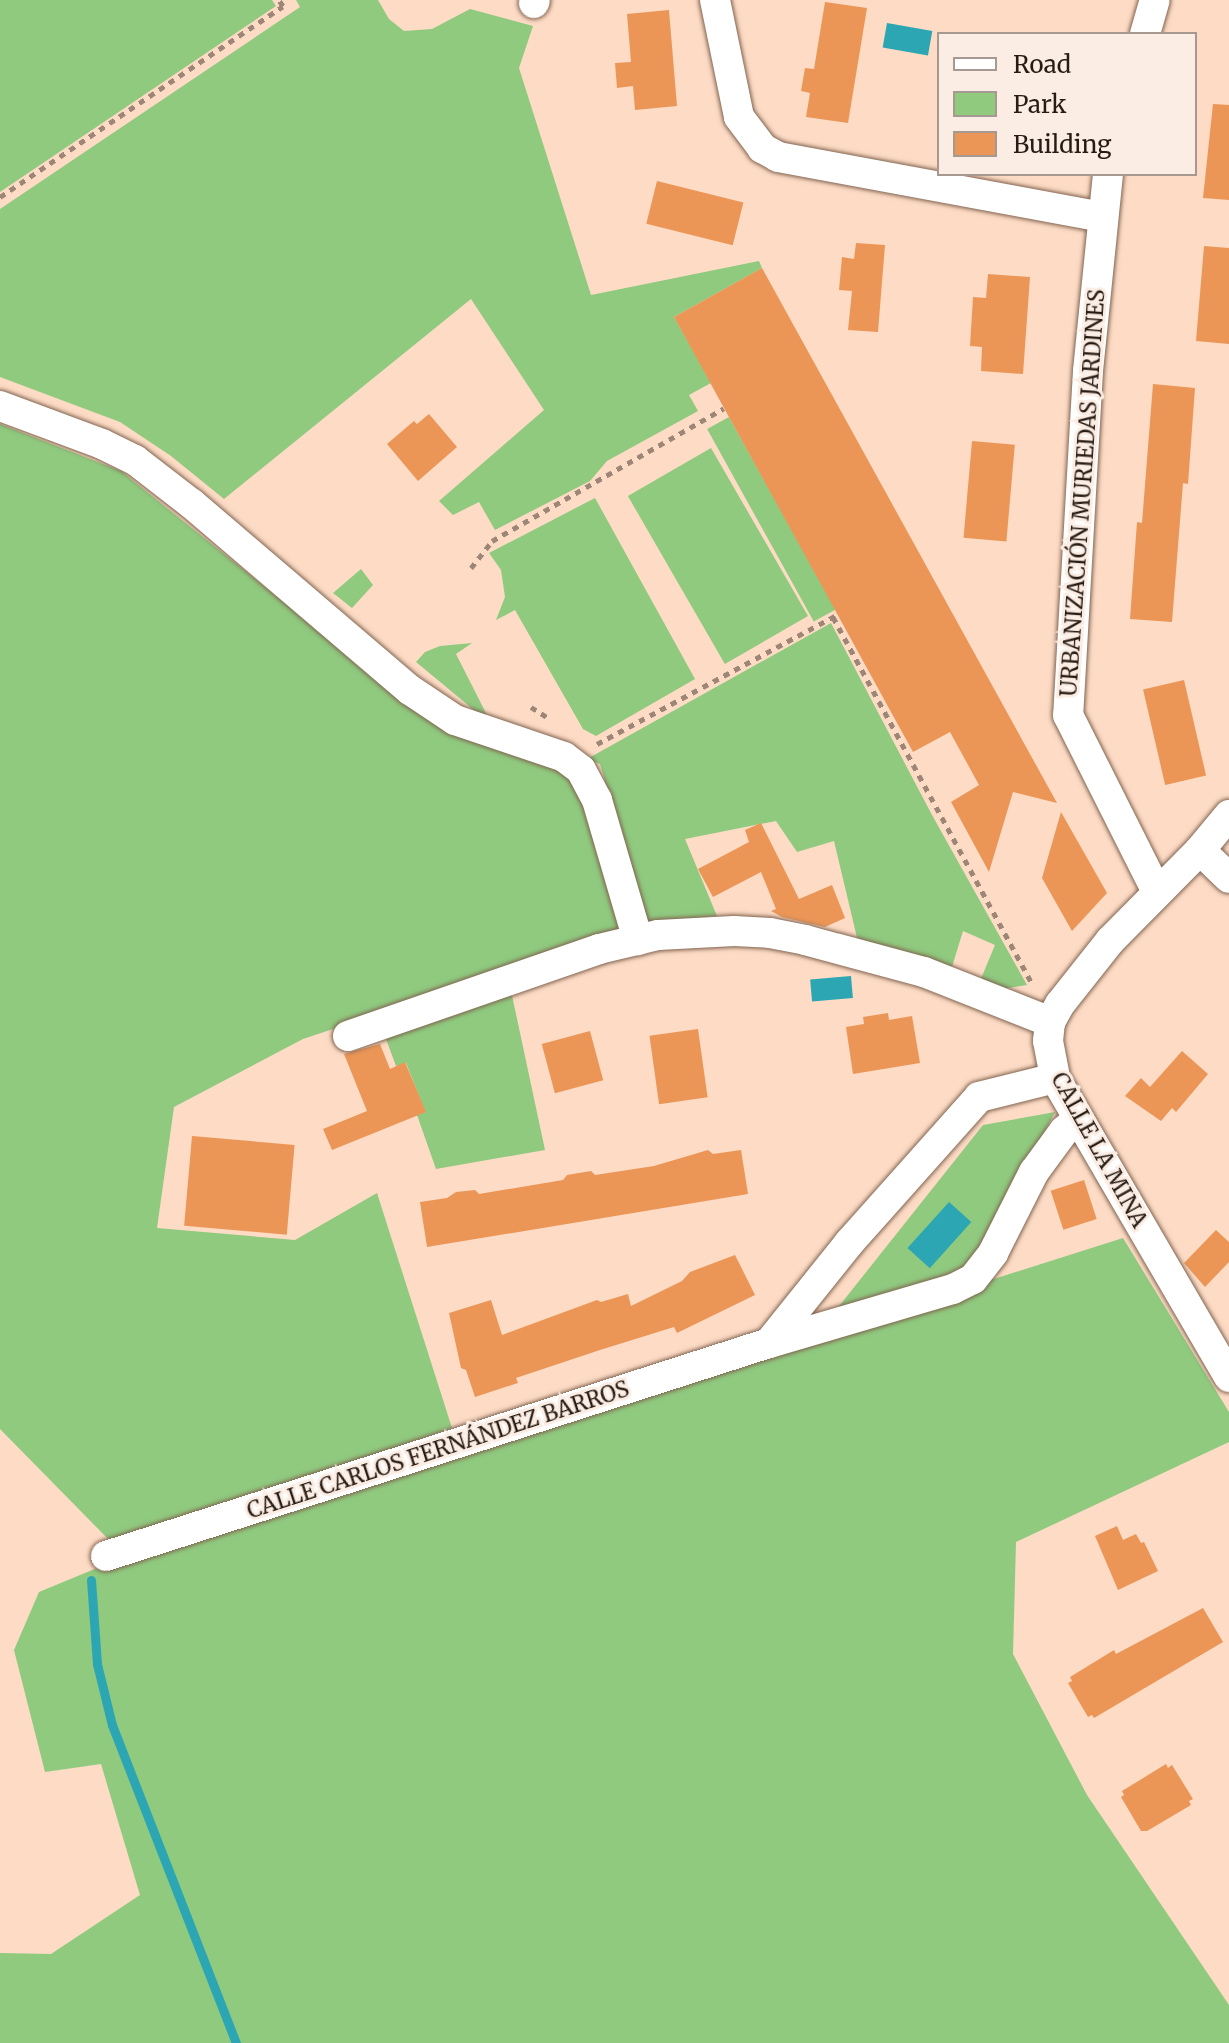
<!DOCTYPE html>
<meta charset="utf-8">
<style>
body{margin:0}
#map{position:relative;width:1229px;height:2043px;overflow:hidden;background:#fddbc5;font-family:Merriweather,serif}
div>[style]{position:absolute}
.green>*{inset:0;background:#8fca7f;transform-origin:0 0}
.water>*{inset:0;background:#2ca6b2;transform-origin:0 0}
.stream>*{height:9px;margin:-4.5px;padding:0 4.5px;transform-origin:4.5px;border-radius:4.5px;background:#2ca6b2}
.building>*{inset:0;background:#eb9657;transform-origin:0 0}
.path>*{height:5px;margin-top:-2.5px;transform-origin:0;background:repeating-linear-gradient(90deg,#9e8677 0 6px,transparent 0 12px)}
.roads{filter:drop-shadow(0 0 2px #816450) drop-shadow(0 0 2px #816450)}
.street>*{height:30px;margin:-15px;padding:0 15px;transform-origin:15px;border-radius:15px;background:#fff}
span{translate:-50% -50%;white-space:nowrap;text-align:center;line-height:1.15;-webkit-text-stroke:6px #fbede4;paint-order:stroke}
.street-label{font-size:22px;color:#271c14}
.legend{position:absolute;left:937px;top:32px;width:260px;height:144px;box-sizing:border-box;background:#fbede4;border:2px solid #a69991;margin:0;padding:10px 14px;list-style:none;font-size:24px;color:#271c14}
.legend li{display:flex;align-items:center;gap:16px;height:40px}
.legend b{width:40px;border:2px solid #a69991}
</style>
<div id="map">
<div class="green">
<i style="clip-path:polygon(0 0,272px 0,276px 6px,0 192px)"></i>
<i style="clip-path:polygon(296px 0,378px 0,389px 19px,404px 31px,432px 29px,470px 9px,533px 26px,519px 68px,591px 295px,759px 261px,762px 268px,674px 317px,711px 383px,689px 395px,698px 411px,607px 461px,590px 481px,495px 530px,479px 502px,453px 515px,439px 501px,544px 410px,471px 299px,224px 499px,171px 456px,120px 422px,0 377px,0 209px,300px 7px)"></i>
<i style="left:729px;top:417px;width:220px;height:25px;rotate:61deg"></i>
<i style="clip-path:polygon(0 424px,121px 471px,420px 712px,547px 759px,572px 777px,596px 819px,626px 925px,615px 935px,303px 1039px,174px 1107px,157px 1228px,295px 1240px,377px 1193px,452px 1428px,115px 1546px,0 1429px)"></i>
<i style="left:711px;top:448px;width:194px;height:96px;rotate:60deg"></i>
<i style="clip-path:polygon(595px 498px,695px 679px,596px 736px,583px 729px,515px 610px,496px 620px,505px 597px,501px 570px,489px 553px)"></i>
<i style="clip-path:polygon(361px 569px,373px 585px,352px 608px,333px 593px)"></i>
<i style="clip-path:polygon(831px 623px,932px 815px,1027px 985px,1001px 989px,980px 981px,995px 945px,963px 931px,951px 970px,858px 942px,834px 841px,797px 852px,776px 821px,685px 839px,717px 916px,647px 922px,600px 764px,587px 759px)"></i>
<i style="clip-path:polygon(472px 643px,456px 654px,492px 725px,416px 662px,425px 652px,440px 646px)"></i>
<i style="clip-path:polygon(510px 986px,545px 1150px,436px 1169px,417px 1115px,425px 1111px,406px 1063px,396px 1066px,383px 1031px)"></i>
<i style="clip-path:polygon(1055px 1112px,998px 1220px,964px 1270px,828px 1320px,983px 1125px)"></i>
<i style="clip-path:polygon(1123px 1238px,1229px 1412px,1229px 1442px,1016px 1542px,1013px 1654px,1087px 1795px,1229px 2005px,1229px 2043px,0 2043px,0 1953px,51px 1954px,140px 1895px,101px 1764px,45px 1772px,14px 1650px,39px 1592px,97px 1568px,459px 1449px)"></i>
</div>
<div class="water">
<i style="left:887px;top:23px;width:46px;height:25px;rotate:10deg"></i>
<i style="left:851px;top:976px;width:22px;height:41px;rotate:85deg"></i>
<i style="left:949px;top:1202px;width:30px;height:62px;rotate:42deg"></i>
</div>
<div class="stream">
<i style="left:91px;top:1580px;width:84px;rotate:85.9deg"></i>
<i style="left:97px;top:1664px;width:63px;rotate:76.2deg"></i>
<i style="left:112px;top:1725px;width:341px;rotate:68.7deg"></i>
</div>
<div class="building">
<i style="clip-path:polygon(825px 2px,867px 8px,848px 123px,806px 117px,810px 93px,801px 91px,805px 68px,814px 69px)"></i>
<i style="clip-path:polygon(669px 10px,677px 106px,635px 110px,633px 86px,617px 88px,615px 63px,631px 62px,627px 14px)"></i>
<i style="clip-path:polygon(1213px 104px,1229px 105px,1229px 200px,1203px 198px)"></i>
<i style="left:657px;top:181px;width:89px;height:44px;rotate:14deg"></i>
<i style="clip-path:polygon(856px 243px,885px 245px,878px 332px,848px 330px,852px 291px,839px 290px,842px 257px,854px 259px)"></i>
<i style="clip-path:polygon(1204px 246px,1229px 248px,1229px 344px,1196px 341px)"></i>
<i style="clip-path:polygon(762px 268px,1057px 803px,1013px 792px,989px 872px,951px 802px,979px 785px,950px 732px,913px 752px,674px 317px)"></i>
<i style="clip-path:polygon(988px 274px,1030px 277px,1023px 374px,981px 371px,982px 347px,970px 346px,973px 297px,986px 298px)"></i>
<i style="clip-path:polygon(1153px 384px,1195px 388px,1188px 484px,1183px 483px,1172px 622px,1130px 619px,1137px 522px,1142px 523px)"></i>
<i style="clip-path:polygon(429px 414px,457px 447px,418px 481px,387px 444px,414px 421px,417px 424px)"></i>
<i style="left:972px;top:441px;width:43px;height:97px;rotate:5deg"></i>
<i style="left:1184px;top:680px;width:98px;height:42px;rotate:77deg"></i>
<i style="clip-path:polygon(1061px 812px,1107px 893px,1072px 931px,1042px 878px)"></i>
<i style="clip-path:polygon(761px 823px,799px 899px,832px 885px,845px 918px,825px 927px,782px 917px,771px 911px,776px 909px,761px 872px,713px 897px,698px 869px,749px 842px,745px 830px)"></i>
<i style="clip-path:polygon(888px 1013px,889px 1020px,912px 1016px,920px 1063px,853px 1074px,846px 1027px,864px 1024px,863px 1017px)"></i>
<i style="left:698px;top:1029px;width:69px;height:49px;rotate:82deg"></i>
<i style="left:590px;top:1031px;width:51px;height:50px;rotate:75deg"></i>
<i style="clip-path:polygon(380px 1044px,390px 1069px,405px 1062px,426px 1112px,332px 1150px,323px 1129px,367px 1111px,344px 1054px)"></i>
<i style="clip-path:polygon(1182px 1051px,1208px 1074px,1176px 1112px,1172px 1108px,1161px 1121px,1125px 1096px,1141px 1078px,1150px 1087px)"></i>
<i style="left:192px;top:1136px;width:103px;height:90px;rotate:5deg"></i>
<i style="clip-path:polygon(708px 1150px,713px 1154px,741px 1150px,748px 1194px,427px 1247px,420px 1202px,447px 1198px,456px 1192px,475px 1190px,479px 1194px,563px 1180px,567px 1175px,591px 1171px,595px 1175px,654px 1166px)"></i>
<i style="left:1084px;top:1180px;width:41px;height:35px;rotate:72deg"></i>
<i style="clip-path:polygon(1216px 1230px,1229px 1242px,1229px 1262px,1205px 1287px,1184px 1263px)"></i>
<i style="clip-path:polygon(735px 1255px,755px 1295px,677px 1333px,674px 1327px,600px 1350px,516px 1378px,518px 1383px,475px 1397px,466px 1370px,461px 1368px,449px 1313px,491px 1300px,502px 1335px,597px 1300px,601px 1302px,628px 1294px,631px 1306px,682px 1281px,690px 1272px)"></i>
<i style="clip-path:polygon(1117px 1526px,1123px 1540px,1136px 1534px,1141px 1543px,1144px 1542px,1158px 1571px,1118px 1590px,1095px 1536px)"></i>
<i style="clip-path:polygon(1203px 1608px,1223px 1642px,1094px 1718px,1092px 1715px,1088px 1717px,1068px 1683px,1072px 1681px,1070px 1677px,1114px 1650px,1116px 1654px)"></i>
<i style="clip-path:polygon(1166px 1764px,1168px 1768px,1172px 1765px,1193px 1799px,1189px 1801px,1191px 1805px,1147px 1831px,1141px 1831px,1121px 1797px,1124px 1795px,1122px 1791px)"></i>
</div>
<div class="path">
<i style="left:0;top:197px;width:341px;rotate:-34deg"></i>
<i style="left:283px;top:6px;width:7px;rotate:-124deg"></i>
<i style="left:471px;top:568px;width:34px;rotate:-52deg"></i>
<i style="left:492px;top:541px;width:267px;rotate:-29.8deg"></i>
<i style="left:833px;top:617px;width:417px;rotate:61.5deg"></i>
<i style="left:531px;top:707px;width:19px;rotate:32deg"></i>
<i style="left:597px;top:744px;width:274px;rotate:-28.3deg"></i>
</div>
<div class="roads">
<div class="street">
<i style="left:715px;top:0;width:119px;rotate:78.4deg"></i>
<i style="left:739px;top:117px;width:39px;rotate:53deg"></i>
<i style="left:762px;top:148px;width:18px;rotate:29deg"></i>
<i style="left:778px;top:157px;width:330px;rotate:10.5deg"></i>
<i style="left:534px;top:3px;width:3px;rotate:-72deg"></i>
<i style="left:1145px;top:34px;width:35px;rotate:-74deg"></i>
<i style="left:1108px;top:174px;width:198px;rotate:95.8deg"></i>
<i style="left:1088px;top:371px;width:345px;rotate:93.3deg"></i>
<i style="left:1068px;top:715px;width:198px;rotate:63.3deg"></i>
<i style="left:0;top:406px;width:109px;rotate:20.4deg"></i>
<i style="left:102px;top:444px;width:37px;rotate:26deg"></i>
<i style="left:135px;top:460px;width:72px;rotate:37.7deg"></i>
<i style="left:192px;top:504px;width:287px;rotate:40.5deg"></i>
<i style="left:410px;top:690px;width:54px;rotate:33.7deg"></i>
<i style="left:455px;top:720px;width:115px;rotate:18.7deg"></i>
<i style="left:564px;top:757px;width:21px;rotate:37deg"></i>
<i style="left:581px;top:770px;width:34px;rotate:62deg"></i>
<i style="left:597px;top:800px;width:146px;rotate:73.7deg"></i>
<i style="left:1229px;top:815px;width:45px;rotate:129.6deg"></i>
<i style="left:1200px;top:850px;width:128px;rotate:134.7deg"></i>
<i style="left:1110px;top:941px;width:80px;rotate:128.4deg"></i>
<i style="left:1060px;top:1004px;width:21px;rotate:119deg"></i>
<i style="left:1050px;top:1022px;width:19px;rotate:96deg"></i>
<i style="left:1048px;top:1041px;width:38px;rotate:79deg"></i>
<i style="left:1055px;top:1078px;width:346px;rotate:59.8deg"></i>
<i style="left:1200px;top:850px;width:40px;rotate:44deg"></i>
<i style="left:348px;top:1036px;width:266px;rotate:-19.1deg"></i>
<i style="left:599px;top:949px;width:61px;rotate:-13.3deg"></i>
<i style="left:658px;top:935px;width:76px;rotate:-3deg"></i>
<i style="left:734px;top:931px;width:36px;rotate:3deg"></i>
<i style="left:770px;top:933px;width:36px;rotate:11deg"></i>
<i style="left:805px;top:940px;width:123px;rotate:15.1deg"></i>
<i style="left:924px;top:972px;width:136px;rotate:21.6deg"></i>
<i style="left:769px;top:1343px;width:128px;rotate:-51.3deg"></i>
<i style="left:849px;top:1243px;width:195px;rotate:-48.3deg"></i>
<i style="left:979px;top:1097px;width:78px;rotate:-14deg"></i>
<i style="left:106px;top:1556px;width:696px;rotate:-17.81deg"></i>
<i style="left:769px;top:1343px;width:192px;rotate:-16.4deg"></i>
<i style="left:953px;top:1289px;width:22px;rotate:-27deg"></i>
<i style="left:973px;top:1279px;width:33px;rotate:-52deg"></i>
<i style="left:993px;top:1253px;width:91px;rotate:-63.2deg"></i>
<i style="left:1034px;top:1172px;width:51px;rotate:-53.8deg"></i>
<i style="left:1064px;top:1131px;width:18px;rotate:-41deg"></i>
</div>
</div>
<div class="street-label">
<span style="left:1083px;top:493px;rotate:-86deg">URBANIZACIÓN MURIEDAS JARDINES</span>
<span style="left:1099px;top:1150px;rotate:61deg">CALLE LA MINA</span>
<span style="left:438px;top:1450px;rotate:-18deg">CALLE CARLOS FERNÁNDEZ BARROS</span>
</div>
<ul class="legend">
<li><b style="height:10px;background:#fff"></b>Road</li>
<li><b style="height:22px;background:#8fca7f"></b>Park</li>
<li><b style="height:22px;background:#eb9657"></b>Building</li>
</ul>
</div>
